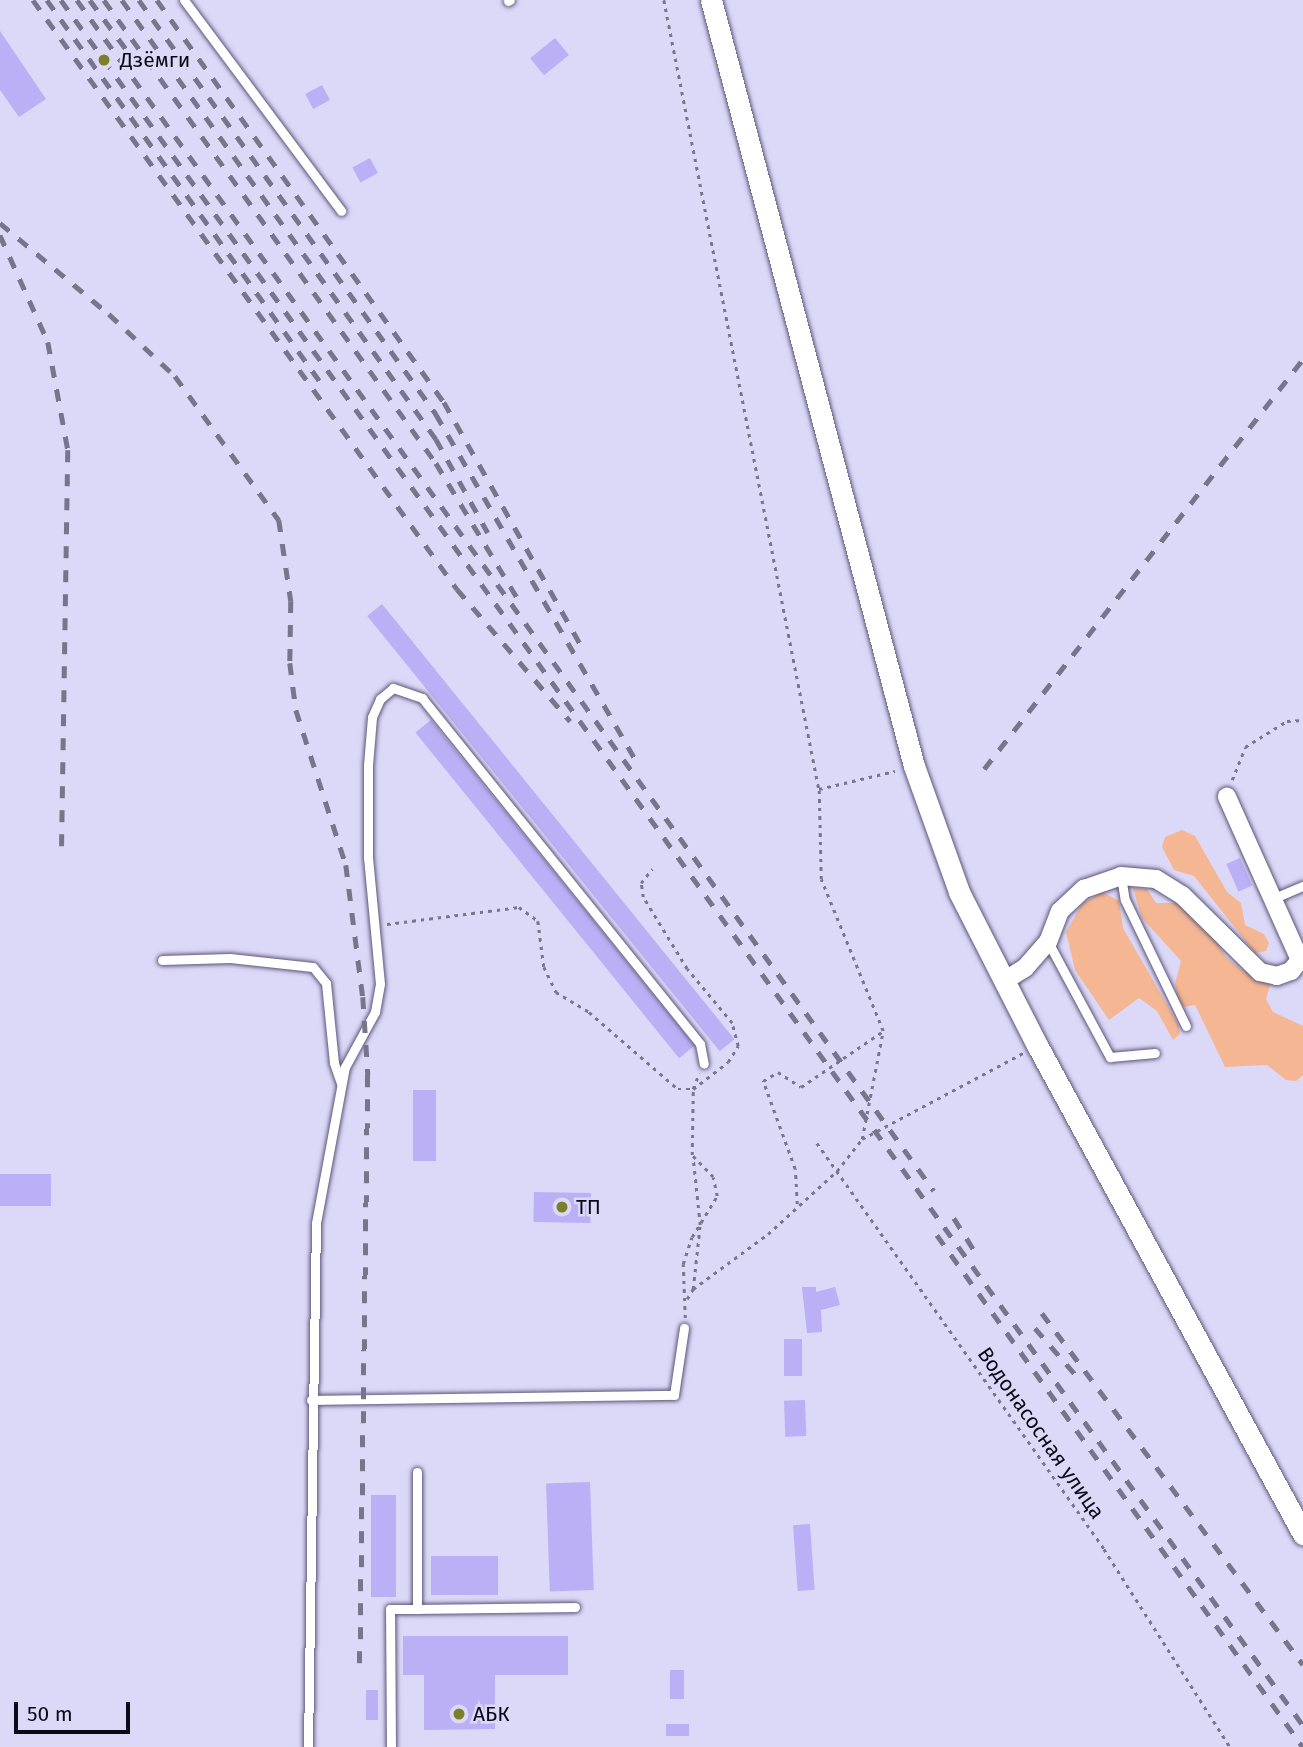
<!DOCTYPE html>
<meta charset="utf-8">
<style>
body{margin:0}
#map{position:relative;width:1303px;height:1747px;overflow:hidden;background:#dcd8f8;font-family:"Fira Sans",sans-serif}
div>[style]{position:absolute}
.green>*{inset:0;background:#f5b793}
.building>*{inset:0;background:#bbaff5;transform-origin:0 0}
.path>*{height:2.5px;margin-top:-1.25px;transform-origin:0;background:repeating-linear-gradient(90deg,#79758c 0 3.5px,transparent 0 8.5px)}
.roads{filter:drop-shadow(0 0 2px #5c5679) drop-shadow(0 0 2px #5c5679)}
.service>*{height:9px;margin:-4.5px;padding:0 4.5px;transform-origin:4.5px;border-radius:4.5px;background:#fff}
.minor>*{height:18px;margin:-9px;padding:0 9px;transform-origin:9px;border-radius:9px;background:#fff}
.tertiary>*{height:21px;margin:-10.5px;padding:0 10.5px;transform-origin:10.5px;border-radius:10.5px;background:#fff}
.rail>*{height:4.5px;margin-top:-2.25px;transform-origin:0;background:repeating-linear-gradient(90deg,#77748b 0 12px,transparent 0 24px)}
.dots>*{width:19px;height:19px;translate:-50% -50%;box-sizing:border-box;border:4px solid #dcd8f8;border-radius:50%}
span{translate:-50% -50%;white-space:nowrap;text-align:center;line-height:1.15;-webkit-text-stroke:5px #dcd8f8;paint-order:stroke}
.poi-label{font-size:21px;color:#0b0916}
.left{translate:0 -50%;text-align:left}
.street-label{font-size:21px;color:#0b0916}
.scale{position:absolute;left:14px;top:1702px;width:116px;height:32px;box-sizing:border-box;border:4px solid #0b0916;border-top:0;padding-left:9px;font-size:21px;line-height:24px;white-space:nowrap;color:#0b0916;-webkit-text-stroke:5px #dcd8f8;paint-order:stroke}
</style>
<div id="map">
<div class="green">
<i style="clip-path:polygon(1182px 830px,1195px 836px,1227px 892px,1241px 903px,1245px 925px,1264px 934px,1269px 943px,1266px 951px,1255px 953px,1194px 876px,1174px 870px,1162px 847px,1165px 837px)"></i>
<i style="clip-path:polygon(1133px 888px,1147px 889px,1156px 903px,1177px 903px,1209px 929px,1226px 957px,1242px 970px,1271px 982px,1266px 999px,1273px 1012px,1303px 1026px,1303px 1075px,1296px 1081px,1286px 1080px,1267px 1065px,1225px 1067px,1195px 1005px,1184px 1007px,1178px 999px,1175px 984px,1181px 961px,1142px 918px)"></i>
<i style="clip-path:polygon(1102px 892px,1119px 901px,1123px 928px,1178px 1024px,1180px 1034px,1173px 1040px,1157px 1011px,1139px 998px,1109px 1020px,1075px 970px,1066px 932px,1082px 904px)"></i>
</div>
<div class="building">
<i style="clip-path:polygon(0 31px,46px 99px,19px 117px,0 90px)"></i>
<i style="left:555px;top:38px;width:22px;height:32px;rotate:51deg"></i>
<i style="left:322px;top:85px;width:17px;height:19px;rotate:62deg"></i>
<i style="left:370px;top:158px;width:17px;height:20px;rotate:62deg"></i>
<i style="left:382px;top:604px;width:560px;height:19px;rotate:51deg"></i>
<i style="left:431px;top:720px;width:419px;height:20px;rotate:51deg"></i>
<i style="left:1240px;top:858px;width:30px;height:15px;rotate:66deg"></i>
<i style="left:413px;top:1090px;width:23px;height:71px"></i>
<i style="left:51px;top:1174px;width:32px;height:51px;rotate:90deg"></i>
<i style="left:534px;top:1192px;width:57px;height:30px;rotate:1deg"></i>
<i style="clip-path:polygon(802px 1287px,816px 1287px,816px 1292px,835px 1287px,840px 1305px,821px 1310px,822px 1332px,807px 1333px)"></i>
<i style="left:784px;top:1339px;width:18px;height:37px"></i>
<i style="left:805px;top:1400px;width:36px;height:21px;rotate:88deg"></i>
<i style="left:590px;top:1482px;width:108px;height:44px;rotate:88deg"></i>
<i style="left:371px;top:1495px;width:25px;height:102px"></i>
<i style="left:810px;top:1524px;width:66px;height:17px;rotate:86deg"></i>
<i style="left:498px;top:1556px;width:39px;height:67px;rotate:90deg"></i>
<i style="clip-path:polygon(403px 1636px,568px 1636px,568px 1675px,495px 1675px,495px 1729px,424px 1730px,424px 1675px,403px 1675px)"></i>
<i style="left:670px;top:1670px;width:14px;height:29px"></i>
<i style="left:366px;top:1690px;width:12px;height:30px"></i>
<i style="left:666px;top:1724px;width:23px;height:12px"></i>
</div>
<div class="path">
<i style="left:664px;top:0;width:804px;rotate:78.89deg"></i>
<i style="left:819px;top:789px;width:78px;rotate:-13.3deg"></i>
<i style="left:1232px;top:780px;width:35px;rotate:-68deg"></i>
<i style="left:1245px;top:747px;width:49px;rotate:-31.8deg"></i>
<i style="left:1287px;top:721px;width:16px;rotate:-4deg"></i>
<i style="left:387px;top:924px;width:133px;rotate:-7.3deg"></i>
<i style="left:519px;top:907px;width:24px;rotate:36deg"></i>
<i style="left:538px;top:921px;width:46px;rotate:82.6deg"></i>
<i style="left:544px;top:967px;width:28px;rotate:64deg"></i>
<i style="left:556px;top:992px;width:39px;rotate:31deg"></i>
<i style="left:589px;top:1012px;width:118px;rotate:40.9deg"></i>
<i style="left:678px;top:1089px;width:15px"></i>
<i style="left:693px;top:1089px;width:44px;rotate:-37.6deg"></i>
<i style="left:728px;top:1062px;width:19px;rotate:-58deg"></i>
<i style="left:738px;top:1046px;width:24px;rotate:-105deg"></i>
<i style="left:732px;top:1023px;width:70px;rotate:-129.8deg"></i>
<i style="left:687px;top:969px;width:84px;rotate:-121.4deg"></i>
<i style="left:643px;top:897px;width:14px;rotate:-98deg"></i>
<i style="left:641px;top:883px;width:18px;rotate:-52deg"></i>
<i style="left:862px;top:1139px;width:183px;rotate:-28.1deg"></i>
<i style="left:817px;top:1143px;width:497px;rotate:54.7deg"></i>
<i style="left:1104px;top:1549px;width:235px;rotate:57.5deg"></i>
<i style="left:797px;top:1204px;width:35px;rotate:-93deg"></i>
<i style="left:795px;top:1169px;width:94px;rotate:-110deg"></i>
<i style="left:763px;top:1081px;width:17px;rotate:-31deg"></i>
<i style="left:778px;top:1072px;width:27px;rotate:33deg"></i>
<i style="left:801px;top:1087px;width:99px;rotate:-34.3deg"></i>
<i style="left:693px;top:1289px;width:93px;rotate:-36.3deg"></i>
<i style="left:768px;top:1234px;width:93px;rotate:-42.4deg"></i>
<i style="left:837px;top:1171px;width:41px;rotate:-52deg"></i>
<i style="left:862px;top:1139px;width:110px;rotate:-79deg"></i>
<i style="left:883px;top:1031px;width:164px;rotate:-112.2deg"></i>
<i style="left:821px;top:879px;width:90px;rotate:-91.3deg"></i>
<i style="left:687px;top:1299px;width:12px;rotate:-59deg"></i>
<i style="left:693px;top:1289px;width:64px;rotate:-83.8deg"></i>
<i style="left:700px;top:1225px;width:67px;rotate:-96deg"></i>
<i style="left:685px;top:1318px;width:54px;rotate:-92.1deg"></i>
<i style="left:683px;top:1264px;width:28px;rotate:-72deg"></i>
<i style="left:692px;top:1237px;width:48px;rotate:-58.6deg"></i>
<i style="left:717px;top:1196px;width:19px;rotate:-102deg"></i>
<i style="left:713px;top:1177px;width:30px;rotate:-134deg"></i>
<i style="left:692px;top:1155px;width:66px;rotate:-89.1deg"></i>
<i style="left:693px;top:1089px;width:17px;rotate:-69deg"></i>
</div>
<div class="roads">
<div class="service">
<i style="left:184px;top:0;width:263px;rotate:53.3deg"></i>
<i style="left:508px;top:1px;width:2px;rotate:-27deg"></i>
<i style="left:1121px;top:876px;width:24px;rotate:81deg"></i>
<i style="left:1125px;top:900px;width:140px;rotate:64.2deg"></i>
<i style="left:1272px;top:899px;width:34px;rotate:-23deg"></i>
<i style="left:1048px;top:942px;width:131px;rotate:61.7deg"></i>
<i style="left:1110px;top:1057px;width:45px;rotate:-5.1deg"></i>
<i style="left:162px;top:960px;width:68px;rotate:-1.7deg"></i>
<i style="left:230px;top:958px;width:83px;rotate:6.2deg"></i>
<i style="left:313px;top:967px;width:21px;rotate:51deg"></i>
<i style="left:326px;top:983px;width:80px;rotate:84.3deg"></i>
<i style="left:334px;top:1063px;width:21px;rotate:71deg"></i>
<i style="left:311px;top:1400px;width:363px;rotate:-0.8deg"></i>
<i style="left:674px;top:1395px;width:68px;rotate:-81.5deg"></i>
<i style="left:417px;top:1609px;width:158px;rotate:-0.7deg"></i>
<i style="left:308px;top:1747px;width:524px;rotate:-89.13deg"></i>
<i style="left:316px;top:1223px;width:159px;rotate:-79.5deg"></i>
<i style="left:345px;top:1067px;width:63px;rotate:-61.4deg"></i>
<i style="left:375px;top:1012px;width:28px;rotate:-80deg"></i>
<i style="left:380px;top:984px;width:127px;rotate:-95.4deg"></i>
<i style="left:368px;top:858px;width:93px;rotate:-90deg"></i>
<i style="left:368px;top:765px;width:48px;rotate:-85.2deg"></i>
<i style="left:372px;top:717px;width:20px;rotate:-66deg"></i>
<i style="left:380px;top:699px;width:17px;rotate:-40deg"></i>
<i style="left:393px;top:688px;width:31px;rotate:19deg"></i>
<i style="left:422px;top:698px;width:444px;rotate:51.2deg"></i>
<i style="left:700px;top:1044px;width:20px;rotate:79deg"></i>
<i style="left:391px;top:1747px;width:138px;rotate:-90.4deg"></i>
<i style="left:390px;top:1609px;width:27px"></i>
<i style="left:417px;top:1609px;width:137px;rotate:-90deg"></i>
</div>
<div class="minor">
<i style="left:1004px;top:981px;width:25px;rotate:-32deg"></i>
<i style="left:1025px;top:968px;width:35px;rotate:-49deg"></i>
<i style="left:1048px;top:942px;width:33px;rotate:-69deg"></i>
<i style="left:1060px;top:911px;width:33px;rotate:-43deg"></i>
<i style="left:1084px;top:889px;width:39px;rotate:-19deg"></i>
<i style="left:1121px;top:876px;width:35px;rotate:5deg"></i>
<i style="left:1156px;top:879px;width:31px;rotate:32deg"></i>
<i style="left:1182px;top:895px;width:110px;rotate:44.6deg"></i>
<i style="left:1260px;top:972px;width:17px;rotate:13deg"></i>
<i style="left:1277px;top:976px;width:15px;rotate:-20deg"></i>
<i style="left:1291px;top:971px;width:14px;rotate:-51deg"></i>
<i style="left:1300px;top:960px;width:179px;rotate:-114.1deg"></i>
</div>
<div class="tertiary">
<i style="left:711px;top:0;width:792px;rotate:75.16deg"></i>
<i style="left:914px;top:766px;width:134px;rotate:70.3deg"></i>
<i style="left:959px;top:892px;width:172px;rotate:63deg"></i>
<i style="left:1037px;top:1045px;width:557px;rotate:61.46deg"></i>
</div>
</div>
<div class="rail">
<i style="left:33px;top:0;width:726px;rotate:54.25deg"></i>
<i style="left:457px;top:589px;width:174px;rotate:49.4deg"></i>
<i style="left:47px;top:0;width:472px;rotate:54.4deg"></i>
<i style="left:61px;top:0;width:2126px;rotate:54.25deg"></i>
<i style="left:77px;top:0;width:1467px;rotate:54.26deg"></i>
<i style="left:90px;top:0;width:84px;rotate:53.7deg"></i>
<i style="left:104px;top:0;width:570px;rotate:54.36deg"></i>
<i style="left:436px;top:463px;width:159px;rotate:58.9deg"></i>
<i style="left:122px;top:0;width:540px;rotate:54.43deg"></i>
<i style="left:436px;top:439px;width:107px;rotate:61deg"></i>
<i style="left:139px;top:0;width:510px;rotate:54.34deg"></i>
<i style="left:436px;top:414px;width:404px;rotate:60deg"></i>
<i style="left:157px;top:0;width:494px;rotate:54.5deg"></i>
<i style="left:444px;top:402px;width:279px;rotate:60.6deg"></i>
<i style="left:0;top:223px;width:142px;rotate:39.9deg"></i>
<i style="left:109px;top:314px;width:91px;rotate:43.2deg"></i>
<i style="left:175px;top:376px;width:178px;rotate:54.2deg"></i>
<i style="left:279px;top:520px;width:82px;rotate:81.6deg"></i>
<i style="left:291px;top:601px;width:62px;rotate:90.9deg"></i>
<i style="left:290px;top:663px;width:47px;rotate:82.7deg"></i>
<i style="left:296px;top:710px;width:163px;rotate:72.1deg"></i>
<i style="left:346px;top:865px;width:133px;rotate:82.7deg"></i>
<i style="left:363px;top:997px;width:78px;rotate:86.3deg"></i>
<i style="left:368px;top:1075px;width:591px;rotate:90.78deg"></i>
<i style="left:0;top:235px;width:117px;rotate:65.8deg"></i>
<i style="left:48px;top:342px;width:110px;rotate:79.5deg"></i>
<i style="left:68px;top:450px;width:396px;rotate:90.9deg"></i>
<i style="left:984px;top:769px;width:519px;rotate:-52.12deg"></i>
<i style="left:954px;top:1218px;width:47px;rotate:58deg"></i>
<i style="left:937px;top:1235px;width:629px;rotate:54.44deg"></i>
<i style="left:1042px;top:1313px;width:438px;rotate:53.4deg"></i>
<i style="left:1035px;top:1328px;width:70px;rotate:49deg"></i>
</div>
<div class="dots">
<i style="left:104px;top:60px;background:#7b7f29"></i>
<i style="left:562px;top:1207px;background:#7b7f29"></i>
<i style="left:459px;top:1714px;background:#7b7f29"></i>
</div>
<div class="poi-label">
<span class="left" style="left:120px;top:60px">Дзёмги</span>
<span class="left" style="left:576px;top:1207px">ТП</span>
<span class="left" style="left:473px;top:1714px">АБК</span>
</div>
<div class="street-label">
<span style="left:1041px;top:1433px;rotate:55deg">Водонасосная улица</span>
</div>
<div class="scale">50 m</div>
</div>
